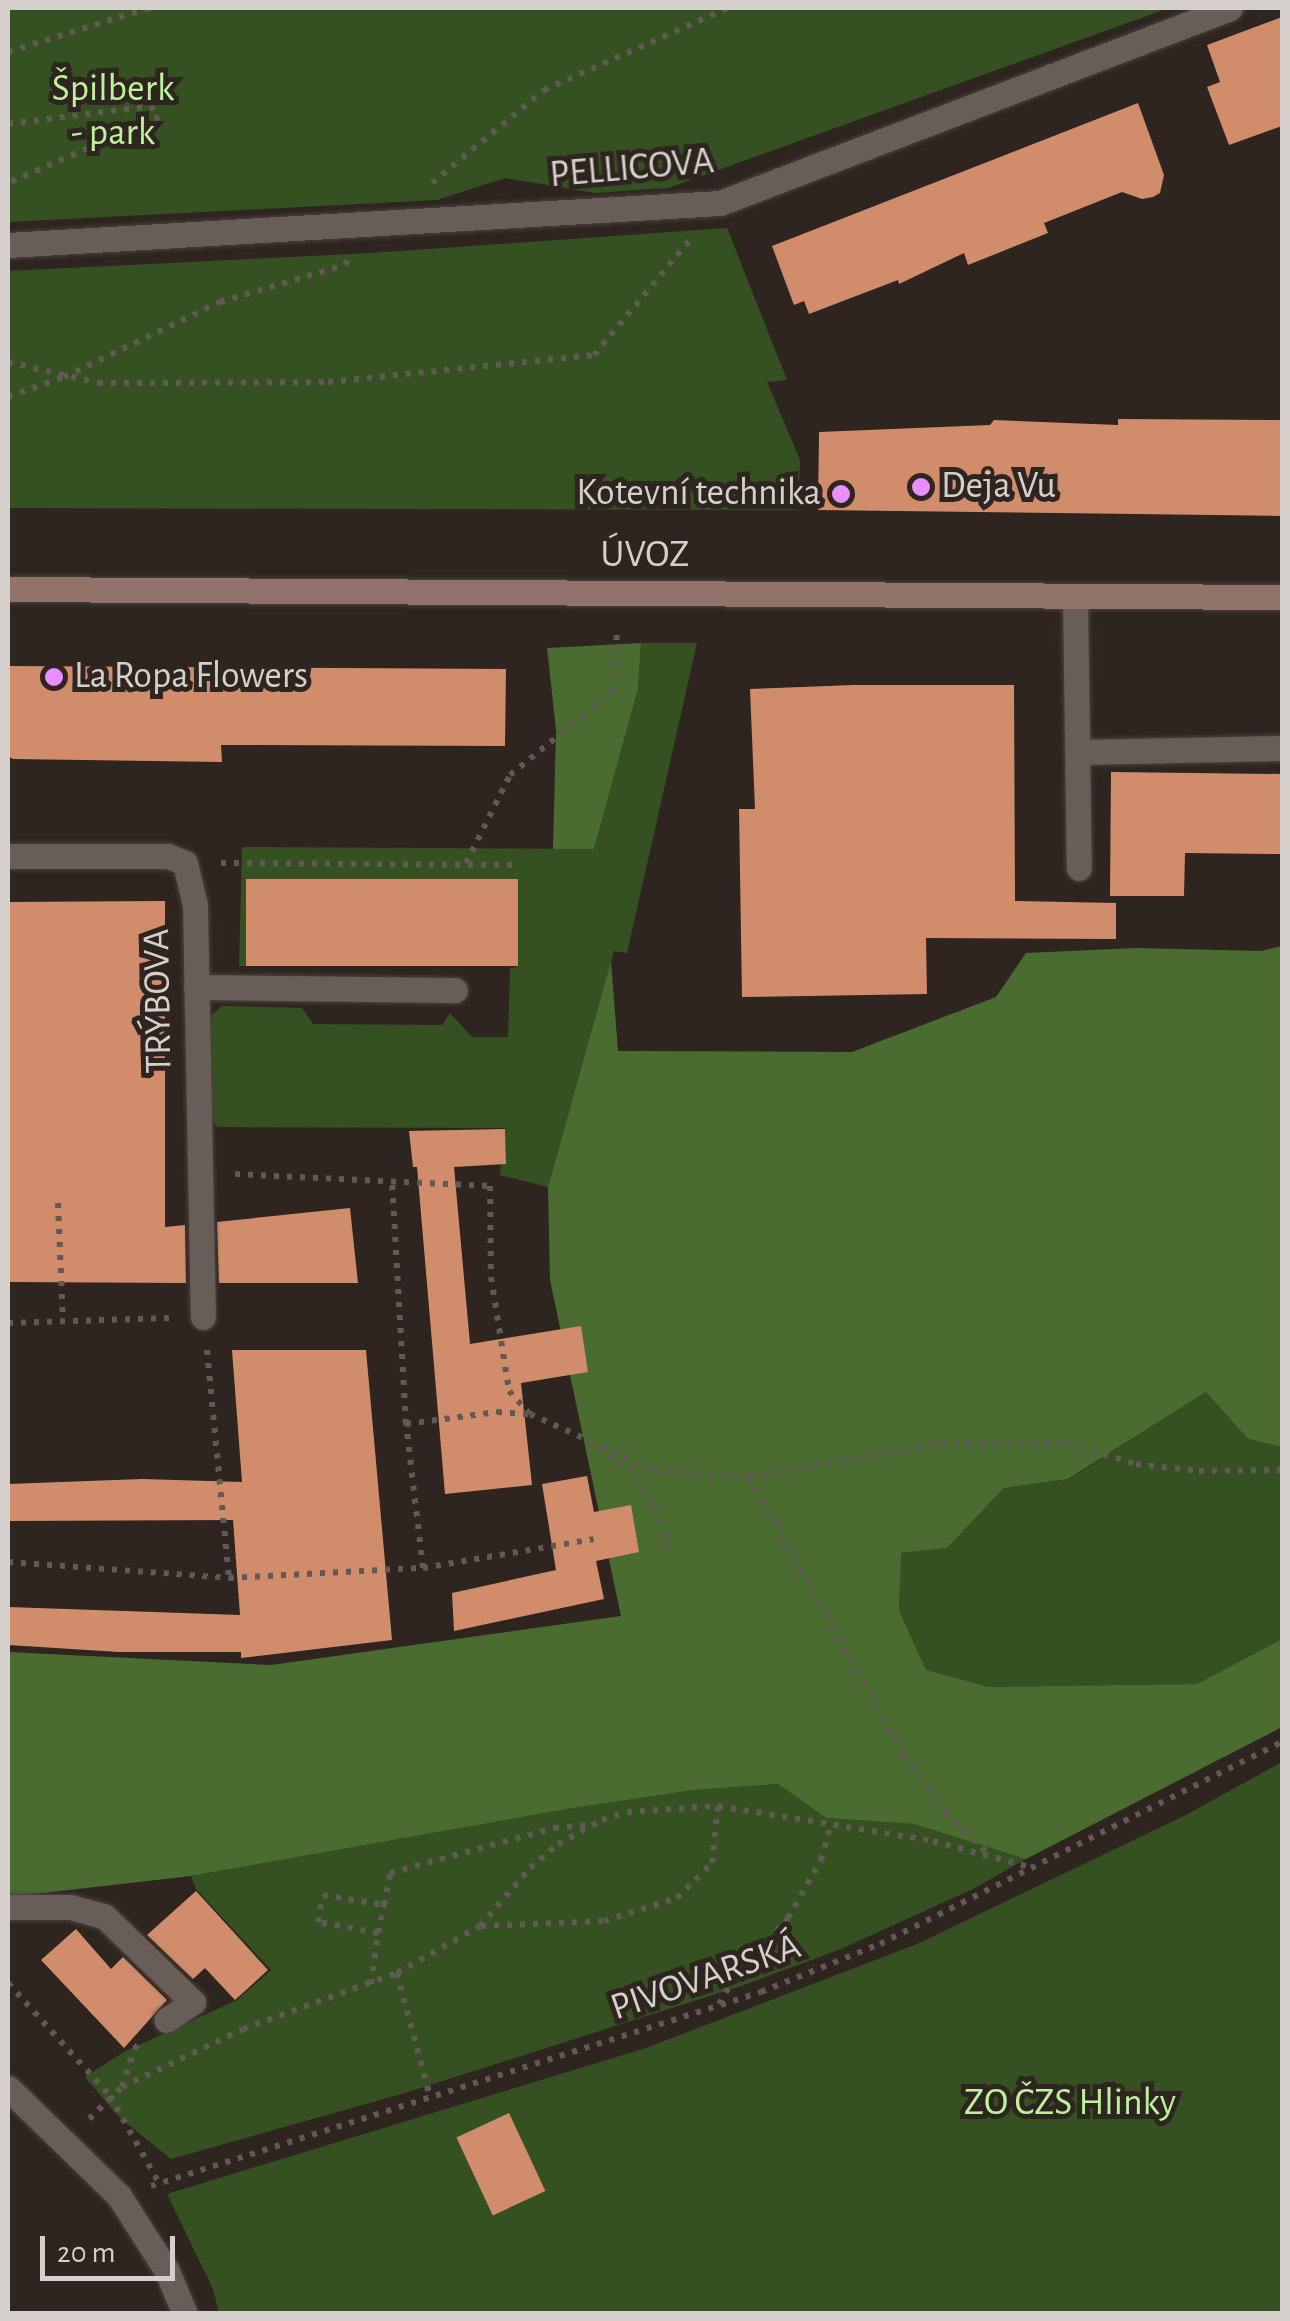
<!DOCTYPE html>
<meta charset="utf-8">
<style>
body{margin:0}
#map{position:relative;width:1290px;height:2321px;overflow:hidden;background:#2e2520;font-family:"Alegreya Sans",sans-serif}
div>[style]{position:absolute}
.green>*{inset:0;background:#365121}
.forest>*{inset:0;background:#4a6c30}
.building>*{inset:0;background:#d18d6b;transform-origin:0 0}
.path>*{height:6px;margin-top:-3px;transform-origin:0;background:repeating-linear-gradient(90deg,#615954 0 5px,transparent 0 13px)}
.roads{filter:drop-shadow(0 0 2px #48403d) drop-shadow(0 0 2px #48403d)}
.lane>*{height:25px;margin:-12.5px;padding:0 12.5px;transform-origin:12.5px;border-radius:12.5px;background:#685d58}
.street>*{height:25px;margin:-12.5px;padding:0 12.5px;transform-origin:12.5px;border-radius:12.5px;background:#685d58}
.secondary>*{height:25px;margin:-12.5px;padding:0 12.5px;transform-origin:12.5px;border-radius:12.5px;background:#92736c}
.dots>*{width:28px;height:28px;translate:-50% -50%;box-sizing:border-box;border:5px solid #2e2520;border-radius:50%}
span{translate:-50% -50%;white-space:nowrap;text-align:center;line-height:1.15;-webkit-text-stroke:10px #2e2520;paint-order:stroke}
.park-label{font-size:38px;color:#bdf19a}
.street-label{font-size:38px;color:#d6d0cd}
.poi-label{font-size:38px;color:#d6d0cd}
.left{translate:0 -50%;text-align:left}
.right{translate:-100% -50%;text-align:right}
.frame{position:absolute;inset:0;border:10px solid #d6d0cd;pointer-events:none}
.scale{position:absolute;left:40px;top:2236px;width:135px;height:45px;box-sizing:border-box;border:5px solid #d6d0cd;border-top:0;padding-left:12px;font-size:30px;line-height:35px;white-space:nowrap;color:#d6d0cd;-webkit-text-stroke:8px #2e2520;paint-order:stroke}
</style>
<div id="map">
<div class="green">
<i style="clip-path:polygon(8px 8px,1169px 8px,668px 188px,595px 193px,505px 178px,437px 200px,8px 222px)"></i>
<i style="clip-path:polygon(727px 228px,787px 380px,767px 382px,800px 460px,798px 510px,8px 508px,8px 271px,371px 253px)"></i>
<i style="clip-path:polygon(641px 643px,697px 643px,627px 953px,614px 951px,548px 1187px,500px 1175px,501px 1164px,506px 1164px,505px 1128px,218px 1127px,207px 1116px,209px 1018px,222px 1006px,302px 1008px,313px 1024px,442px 1025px,450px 1013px,472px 1037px,508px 1037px,510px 968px,517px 967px,517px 880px,246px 879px,246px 966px,239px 966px,242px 847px,594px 849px,638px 689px)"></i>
<i style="clip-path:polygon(1206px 1392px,1248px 1439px,1282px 1447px,1282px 1639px,1197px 1684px,989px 1687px,926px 1670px,899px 1610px,900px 1553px,947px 1548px,1004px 1488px,1069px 1479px)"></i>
<i style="clip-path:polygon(1282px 1762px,1282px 2313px,219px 2313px,213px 2289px,167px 2194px,646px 2048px,917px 1944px,1186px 1815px)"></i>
<i style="clip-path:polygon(778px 1784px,826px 1818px,914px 1824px,1026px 1859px,975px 1888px,841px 1949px,744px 1985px,405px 2093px,171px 2159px,119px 2117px,85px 2077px,124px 2052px,237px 2000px,271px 1970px,196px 1889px,191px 1876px,573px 1808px,694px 1790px)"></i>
</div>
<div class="forest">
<i style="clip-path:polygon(641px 643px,638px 689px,594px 849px,553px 849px,556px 730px,547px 648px)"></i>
<i style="clip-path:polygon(1282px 946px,1282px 1447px,1248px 1439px,1206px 1392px,1068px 1479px,1004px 1488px,947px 1548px,901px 1553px,899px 1610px,926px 1670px,989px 1687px,1197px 1684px,1282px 1639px,1282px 1727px,1026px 1859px,914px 1824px,826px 1818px,778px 1784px,694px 1790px,573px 1808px,191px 1876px,8px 1897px,8px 1652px,271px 1665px,621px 1616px,550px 1280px,548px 1187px,611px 961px,618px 1051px,852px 1052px,996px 997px,1026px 953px,1137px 948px,1261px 951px)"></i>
</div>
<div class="building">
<i style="clip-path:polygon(1282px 17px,1282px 126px,1229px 145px,1207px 87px,1220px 82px,1207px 45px)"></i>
<i style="clip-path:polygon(1138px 103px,1164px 175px,1160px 193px,1153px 197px,1142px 199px,1122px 192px,1044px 223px,1048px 233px,968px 265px,964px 253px,899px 284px,898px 280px,809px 314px,804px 301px,794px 305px,772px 246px)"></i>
<i style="clip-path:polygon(1118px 419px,1282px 420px,1282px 516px,818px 510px,819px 432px,990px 425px,994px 420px,1118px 425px)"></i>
<i style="clip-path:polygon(8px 666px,506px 669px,505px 746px,221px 745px,222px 762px,13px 759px,8px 756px)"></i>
<i style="clip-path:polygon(854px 685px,1014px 685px,1015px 901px,1116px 903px,1116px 939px,926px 938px,927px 994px,742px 997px,739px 809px,755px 809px,750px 689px)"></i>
<i style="clip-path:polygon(1111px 772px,1282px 774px,1282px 854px,1185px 853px,1184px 896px,1110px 896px)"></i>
<i style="left:246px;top:879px;width:272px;height:87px"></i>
<i style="clip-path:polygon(165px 901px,165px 1227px,185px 1225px,186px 1283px,8px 1282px,8px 902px)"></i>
<i style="clip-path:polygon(505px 1129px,506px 1164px,454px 1167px,470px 1344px,581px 1326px,588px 1372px,521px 1383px,532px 1485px,445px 1494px,417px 1167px,413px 1167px,409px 1131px)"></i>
<i style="clip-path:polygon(350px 1208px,358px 1283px,219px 1283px,217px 1222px)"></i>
<i style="clip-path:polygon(232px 1350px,366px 1350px,392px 1640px,241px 1658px,241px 1652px,119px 1652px,8px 1645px,8px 1607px,240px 1615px,233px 1520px,8px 1521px,8px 1484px,142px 1479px,242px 1482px)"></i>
<i style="clip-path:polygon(587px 1476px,594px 1512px,631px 1505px,639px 1552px,596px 1561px,604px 1599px,454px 1631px,452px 1593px,556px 1570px,542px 1484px)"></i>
<i style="clip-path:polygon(196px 1891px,268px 1970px,235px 2000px,205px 1968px,193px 1979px,147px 1935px)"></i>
<i style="clip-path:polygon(76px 1929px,111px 1969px,123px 1957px,167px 2000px,124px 2048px,41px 1960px)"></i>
<i style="left:509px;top:2113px;width:86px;height:58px;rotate:65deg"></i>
</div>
<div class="path">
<i style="left:8px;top:52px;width:148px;rotate:-17.3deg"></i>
<i style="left:8px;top:124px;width:144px;rotate:-7.2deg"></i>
<i style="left:151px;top:106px;width:14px;rotate:54deg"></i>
<i style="left:159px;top:117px;width:165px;rotate:156.4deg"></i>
<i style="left:432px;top:183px;width:146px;rotate:-39.7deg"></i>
<i style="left:544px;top:90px;width:201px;rotate:-24.1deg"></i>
<i style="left:8px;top:362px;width:92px;rotate:13.1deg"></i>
<i style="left:98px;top:383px;width:230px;rotate:-0.2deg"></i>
<i style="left:328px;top:382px;width:267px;rotate:-5.8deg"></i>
<i style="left:594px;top:355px;width:148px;rotate:-50.2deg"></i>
<i style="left:8px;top:397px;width:59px;rotate:-19.7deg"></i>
<i style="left:64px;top:377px;width:173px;rotate:-25.7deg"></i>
<i style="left:220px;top:302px;width:130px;rotate:-16.5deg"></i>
<i style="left:345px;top:265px;width:6px;rotate:-59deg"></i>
<i style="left:221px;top:863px;width:295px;rotate:0.4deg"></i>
<i style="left:466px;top:863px;width:98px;rotate:-63.4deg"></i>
<i style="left:510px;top:775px;width:132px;rotate:-39.1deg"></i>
<i style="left:612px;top:692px;width:59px;rotate:-85.2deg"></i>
<i style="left:235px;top:1174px;width:255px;rotate:2.7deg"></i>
<i style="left:490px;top:1186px;width:91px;rotate:89.4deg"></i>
<i style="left:491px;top:1277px;width:115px;rotate:81deg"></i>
<i style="left:509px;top:1391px;width:31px;rotate:48deg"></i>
<i style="left:530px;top:1414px;width:137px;rotate:24.1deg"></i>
<i style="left:655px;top:1470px;width:94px;rotate:4.3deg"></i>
<i style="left:749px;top:1477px;width:194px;rotate:-10.1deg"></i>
<i style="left:940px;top:1443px;width:126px"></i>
<i style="left:1066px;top:1443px;width:73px;rotate:16.7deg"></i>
<i style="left:1136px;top:1464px;width:63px;rotate:6.3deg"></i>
<i style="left:1199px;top:1471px;width:83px;rotate:-0.7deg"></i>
<i style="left:58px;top:1203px;width:117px;rotate:87.6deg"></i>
<i style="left:8px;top:1323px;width:161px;rotate:-1.8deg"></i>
<i style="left:207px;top:1350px;width:229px;rotate:84.5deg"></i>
<i style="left:406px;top:1424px;width:92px;rotate:-7.5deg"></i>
<i style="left:497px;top:1412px;width:32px;rotate:4deg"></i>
<i style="left:597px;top:1448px;width:38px;rotate:32deg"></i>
<i style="left:629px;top:1468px;width:47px;rotate:56.3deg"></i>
<i style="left:655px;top:1507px;width:44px;rotate:72.8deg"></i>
<i style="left:749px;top:1477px;width:318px;rotate:60.9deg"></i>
<i style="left:904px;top:1755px;width:69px;rotate:53.8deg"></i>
<i style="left:945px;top:1811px;width:61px;rotate:45deg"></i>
<i style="left:8px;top:1562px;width:222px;rotate:4.1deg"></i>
<i style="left:229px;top:1578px;width:194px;rotate:-3deg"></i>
<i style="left:423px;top:1568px;width:145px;rotate:-96.7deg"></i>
<i style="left:406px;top:1424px;width:240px;rotate:-93.3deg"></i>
<i style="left:423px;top:1568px;width:173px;rotate:-9.6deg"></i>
<i style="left:481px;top:1926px;width:123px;rotate:-2.3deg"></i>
<i style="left:604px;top:1921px;width:77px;rotate:-17.5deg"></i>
<i style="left:677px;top:1898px;width:49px;rotate:-45deg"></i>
<i style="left:712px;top:1863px;width:57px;rotate:-84deg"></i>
<i style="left:378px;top:1933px;width:29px;rotate:-78deg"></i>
<i style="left:397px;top:1973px;width:128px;rotate:75.1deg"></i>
<i style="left:8px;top:1983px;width:152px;rotate:47.9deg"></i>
<i style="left:110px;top:2096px;width:100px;rotate:60.6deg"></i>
<i style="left:371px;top:1984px;width:51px;rotate:-82.2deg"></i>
<i style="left:378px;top:1933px;width:61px;rotate:-169.6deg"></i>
<i style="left:318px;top:1922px;width:27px;rotate:-80deg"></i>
<i style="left:323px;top:1895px;width:62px;rotate:9.3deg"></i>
<i style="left:384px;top:1905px;width:33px;rotate:-79deg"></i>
<i style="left:390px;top:1873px;width:170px;rotate:-15.3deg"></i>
<i style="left:554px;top:1828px;width:32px;rotate:-5deg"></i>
<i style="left:719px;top:2004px;width:28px;rotate:-60deg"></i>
<i style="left:733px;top:1980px;width:83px;rotate:-48.4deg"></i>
<i style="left:788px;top:1918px;width:67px;rotate:-60.4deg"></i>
<i style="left:821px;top:1860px;width:37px;rotate:-74deg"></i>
<i style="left:122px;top:2087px;width:40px;rotate:-72deg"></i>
<i style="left:134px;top:2049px;width:11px;rotate:-45deg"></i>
<i style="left:89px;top:2119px;width:46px;rotate:-44.1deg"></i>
<i style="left:122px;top:2087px;width:134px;rotate:-25.6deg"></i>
<i style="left:243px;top:2029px;width:164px;rotate:-20deg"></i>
<i style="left:397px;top:1973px;width:95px;rotate:-29.5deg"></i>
<i style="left:480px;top:1926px;width:77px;rotate:-49.2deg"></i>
<i style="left:530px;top:1868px;width:37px;rotate:-41deg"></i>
<i style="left:558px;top:1844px;width:50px;rotate:-28.6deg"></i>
<i style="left:602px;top:1820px;width:26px;rotate:-18deg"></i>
<i style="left:627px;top:1812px;width:91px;rotate:-3.8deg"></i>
<i style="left:718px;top:1806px;width:218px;rotate:9.2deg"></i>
<i style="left:933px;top:1841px;width:104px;rotate:15.1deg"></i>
<i style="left:151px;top:2186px;width:640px;rotate:-17.64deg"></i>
<i style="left:761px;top:1992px;width:128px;rotate:-22deg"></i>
<i style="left:880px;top:1944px;width:450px;rotate:-26.7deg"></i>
</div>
<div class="roads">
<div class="lane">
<i style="left:1075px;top:597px;width:271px;rotate:89.2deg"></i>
<i style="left:1077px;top:752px;width:205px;rotate:-1.1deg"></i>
<i style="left:196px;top:987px;width:259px;rotate:0.7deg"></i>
<i style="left:8px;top:1907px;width:62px"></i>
<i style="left:70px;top:1907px;width:35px;rotate:15deg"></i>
<i style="left:104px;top:1916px;width:124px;rotate:44deg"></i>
<i style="left:193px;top:2002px;width:32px;rotate:146deg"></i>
<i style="left:119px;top:2196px;width:89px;rotate:57.4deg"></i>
<i style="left:167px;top:2271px;width:47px;rotate:67.3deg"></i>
</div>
<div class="street">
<i style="left:8px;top:245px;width:713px;rotate:-3.38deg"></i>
<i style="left:720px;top:203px;width:546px;rotate:-20.92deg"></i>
<i style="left:8px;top:856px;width:160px"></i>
<i style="left:168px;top:856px;width:18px;rotate:22deg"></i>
<i style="left:185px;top:863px;width:43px;rotate:76.6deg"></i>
<i style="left:195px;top:905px;width:412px;rotate:88.9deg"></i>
<i style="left:8px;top:2088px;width:155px;rotate:44.2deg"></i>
</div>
<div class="secondary">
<i style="left:8px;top:589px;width:1274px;rotate:0.36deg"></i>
</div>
</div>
<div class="dots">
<i style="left:921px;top:487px;background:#e88eff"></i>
<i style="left:841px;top:494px;background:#e88eff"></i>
<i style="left:54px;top:677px;background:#e88eff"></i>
</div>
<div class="park-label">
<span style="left:113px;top:112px">Špilberk<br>- park</span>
<span style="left:1070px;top:2104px">ZO ČZS Hlinky</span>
</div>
<div class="street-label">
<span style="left:632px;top:169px;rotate:-5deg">PELLICOVA</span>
<span style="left:645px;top:556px">ÚVOZ</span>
<span style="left:159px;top:1001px;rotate:-91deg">TRÝBOVA</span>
<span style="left:706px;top:1978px;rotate:-19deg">PIVOVARSKÁ</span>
</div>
<div class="poi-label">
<span class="left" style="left:941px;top:487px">Deja Vu</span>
<span class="right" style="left:821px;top:494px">Kotevní technika</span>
<span class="left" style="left:74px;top:677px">La Ropa Flowers</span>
</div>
<div class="frame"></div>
<div class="scale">20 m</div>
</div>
